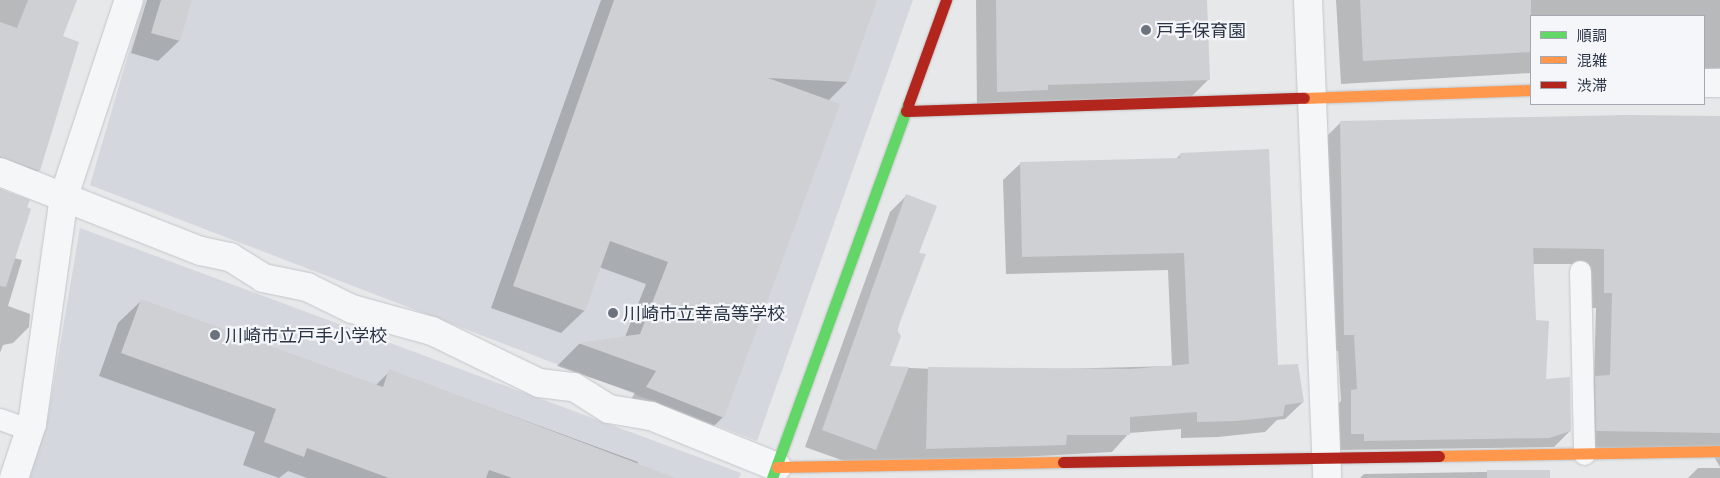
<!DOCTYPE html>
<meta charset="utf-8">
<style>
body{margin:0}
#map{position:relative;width:1720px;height:478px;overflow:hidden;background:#e6e8ea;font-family:"Exo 2","Noto Sans JP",sans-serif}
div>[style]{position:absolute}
.built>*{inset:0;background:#d4d7dd}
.shadow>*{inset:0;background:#0003}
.building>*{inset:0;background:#ced0d3;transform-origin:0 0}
.roads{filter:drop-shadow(0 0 1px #c4c6c8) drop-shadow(0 0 1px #c4c6c8)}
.lane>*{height:21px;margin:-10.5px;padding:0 10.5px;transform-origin:10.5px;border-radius:10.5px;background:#f5f6f7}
.street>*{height:28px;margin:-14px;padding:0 14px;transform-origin:14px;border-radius:14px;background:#f5f6f7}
.fast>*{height:11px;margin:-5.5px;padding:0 5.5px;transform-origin:5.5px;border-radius:5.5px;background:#63d668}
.slow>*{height:11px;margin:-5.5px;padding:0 5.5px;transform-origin:5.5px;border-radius:5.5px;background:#ff974d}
.jam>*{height:11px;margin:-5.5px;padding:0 5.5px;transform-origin:5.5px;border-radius:5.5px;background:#b3261e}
.dots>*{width:14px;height:14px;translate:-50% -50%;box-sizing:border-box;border:2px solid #f4f6f9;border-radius:50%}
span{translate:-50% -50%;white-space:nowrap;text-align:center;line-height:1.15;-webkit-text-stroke:4.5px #f4f6f9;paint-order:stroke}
.poi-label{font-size:18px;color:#2b3445}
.left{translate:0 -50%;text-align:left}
.legend{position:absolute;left:1530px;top:15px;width:175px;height:90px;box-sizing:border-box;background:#f4f6f9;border:1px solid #a4a8b1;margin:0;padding:6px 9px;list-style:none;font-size:15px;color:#2b3445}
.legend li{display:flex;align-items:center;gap:10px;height:25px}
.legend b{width:25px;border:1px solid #a4a8b1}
</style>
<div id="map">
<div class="built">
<i style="clip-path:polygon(144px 0,913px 0,757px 441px,90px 185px)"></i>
<i style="clip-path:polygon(80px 228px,741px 473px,739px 478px,28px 478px,48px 416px)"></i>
</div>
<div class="shadow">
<i style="clip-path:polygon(0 0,75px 0,61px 37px,39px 170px,23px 186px,0 178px)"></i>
<i style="clip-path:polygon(147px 0,191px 0,179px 41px,158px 61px,131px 53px)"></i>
<i style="clip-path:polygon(601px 0,876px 0,847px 82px,828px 101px,723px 417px,700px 440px,624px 410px,635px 393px,557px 366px,579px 344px,625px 337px,646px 284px,599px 267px,584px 311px,561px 333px,491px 308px)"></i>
<i style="clip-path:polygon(976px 0,1206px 0,1209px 79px,1188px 100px,977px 112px)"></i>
<i style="clip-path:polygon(1336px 0,1720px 0,1720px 68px,1704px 69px,1704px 16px,1531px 16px,1531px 73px,1341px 84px)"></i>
<i style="clip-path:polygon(1720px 116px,1720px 467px,1712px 453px,1580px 447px,1579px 393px,1594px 378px,1596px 308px,1589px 308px,1589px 264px,1532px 264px,1534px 321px,1545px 380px,1570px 431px,1554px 447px,1335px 450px,1335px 407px,1341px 401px,1338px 351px,1328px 351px,1324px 139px,1340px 123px)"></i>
<i style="clip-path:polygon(1181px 154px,1277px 367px,1303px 402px,1285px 419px,1277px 420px,1265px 432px,1218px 437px,1181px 438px,1181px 429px,1129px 433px,1112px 452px,858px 466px,805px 447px,890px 212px,907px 195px,917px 254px,888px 367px,981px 371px,1172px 366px,1168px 270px,1006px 274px,1003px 180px,1021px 163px,1175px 160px)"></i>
<i style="clip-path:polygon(0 189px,28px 201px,14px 258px,22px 260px,8px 306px,30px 314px,29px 327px,13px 343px,3px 345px,0 353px)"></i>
<i style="clip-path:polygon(141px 301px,376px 385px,390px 371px,638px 462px,632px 478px,307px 478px,288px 471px,279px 478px,243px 465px,255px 432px,99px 376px,118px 323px)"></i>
<i style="clip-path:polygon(1698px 468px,1720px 468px,1720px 478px,1688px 478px)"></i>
<i style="clip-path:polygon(1548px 471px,1548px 478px,1360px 478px,1364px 474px)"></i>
</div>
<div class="building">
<i style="clip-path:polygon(28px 0,77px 0,63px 36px,79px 42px,40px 171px,0 157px,0 22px,17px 28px)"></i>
<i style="clip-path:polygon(161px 0,192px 0,180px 41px,151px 33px)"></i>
<i style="clip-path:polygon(614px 0,877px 0,848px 82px,768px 78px,840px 104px,724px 418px,646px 387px,656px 371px,578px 343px,640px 334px,668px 262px,610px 241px,585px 311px,513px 286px)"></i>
<i style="clip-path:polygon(996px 0,1207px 0,1210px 80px,1048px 85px,1048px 90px,997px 92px)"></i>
<i style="clip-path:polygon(1360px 0,1531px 0,1531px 52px,1363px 61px)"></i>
<i style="clip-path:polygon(1626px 115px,1720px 116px,1720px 433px,1596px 431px,1595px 376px,1610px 375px,1612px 293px,1604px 293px,1604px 249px,1533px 248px,1536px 320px,1549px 321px,1546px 379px,1570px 377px,1571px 431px,1549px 438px,1364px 441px,1364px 434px,1351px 434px,1351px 390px,1357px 389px,1354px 335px,1344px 335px,1340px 121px)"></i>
<i style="clip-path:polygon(1269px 149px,1278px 365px,1298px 364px,1304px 402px,1285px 405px,1283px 416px,1236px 421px,1197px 422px,1197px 412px,1130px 417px,1130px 435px,1067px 435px,1066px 445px,926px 449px,928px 367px,1131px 369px,1189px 364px,1184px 253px,1022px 257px,1020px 162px,1180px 158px,1180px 153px)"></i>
<i style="clip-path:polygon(0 189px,30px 200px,27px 207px,31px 209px,6px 287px,0 286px)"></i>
<i style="clip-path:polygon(906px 194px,937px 206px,919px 253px,926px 254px,897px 330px,901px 336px,890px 366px,909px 367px,876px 450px,822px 430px)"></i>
<i style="clip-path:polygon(141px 299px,383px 387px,389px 369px,676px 478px,512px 478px,489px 470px,486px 478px,389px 478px,307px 448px,304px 457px,264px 442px,276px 409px,121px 353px)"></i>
<i style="left:1550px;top:470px;width:8px;height:63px;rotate:90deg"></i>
</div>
<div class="roads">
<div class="lane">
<i style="left:1580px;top:271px;width:183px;rotate:88.7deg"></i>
<i style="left:0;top:419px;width:32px;rotate:20deg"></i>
</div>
<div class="street">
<i style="left:1308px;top:0;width:478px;rotate:87.7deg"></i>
<i style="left:1704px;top:83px;width:16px"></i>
<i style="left:0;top:172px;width:216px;rotate:21.5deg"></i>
<i style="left:201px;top:251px;width:30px;rotate:12deg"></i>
<i style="left:230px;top:257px;width:39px;rotate:32deg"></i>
<i style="left:263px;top:278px;width:45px;rotate:11.6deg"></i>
<i style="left:307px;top:287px;width:50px;rotate:26.1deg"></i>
<i style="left:352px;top:309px;width:83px;rotate:15.4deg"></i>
<i style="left:432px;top:331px;width:119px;rotate:25.9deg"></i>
<i style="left:539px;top:383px;width:35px;rotate:7deg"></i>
<i style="left:574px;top:387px;width:41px;rotate:32.2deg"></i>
<i style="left:609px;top:409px;width:43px;rotate:9.5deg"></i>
<i style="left:651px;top:416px;width:136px;rotate:22deg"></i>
<i style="left:14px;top:478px;width:57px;rotate:-71.6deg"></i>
<i style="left:32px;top:424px;width:230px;rotate:-82deg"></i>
<i style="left:64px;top:196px;width:206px;rotate:-71.7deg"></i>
</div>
<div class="fast">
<i style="left:772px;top:478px;width:397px;rotate:-70deg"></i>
</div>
<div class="slow">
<i style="left:1304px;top:98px;width:227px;rotate:-2deg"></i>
<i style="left:1439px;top:456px;width:281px;rotate:-1deg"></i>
<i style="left:777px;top:467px;width:286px;rotate:-1deg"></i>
</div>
<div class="jam">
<i style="left:908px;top:105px;width:112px;rotate:-70.1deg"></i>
<i style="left:906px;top:111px;width:398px;rotate:-1.9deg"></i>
<i style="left:1063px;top:462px;width:376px;rotate:-0.9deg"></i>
</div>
</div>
<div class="dots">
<i style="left:1146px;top:30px;background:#6c737f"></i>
<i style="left:613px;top:313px;background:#6c737f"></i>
<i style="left:215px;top:335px;background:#6c737f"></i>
</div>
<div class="poi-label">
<span class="left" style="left:1156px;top:30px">戸手保育園</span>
<span class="left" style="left:623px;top:313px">川崎市立幸高等学校</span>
<span class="left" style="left:225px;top:335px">川崎市立戸手小学校</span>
</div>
<ul class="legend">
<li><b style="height:6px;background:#63d668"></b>順調</li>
<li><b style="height:6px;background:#ff974d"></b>混雑</li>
<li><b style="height:6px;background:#b3261e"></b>渋滞</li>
</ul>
</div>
